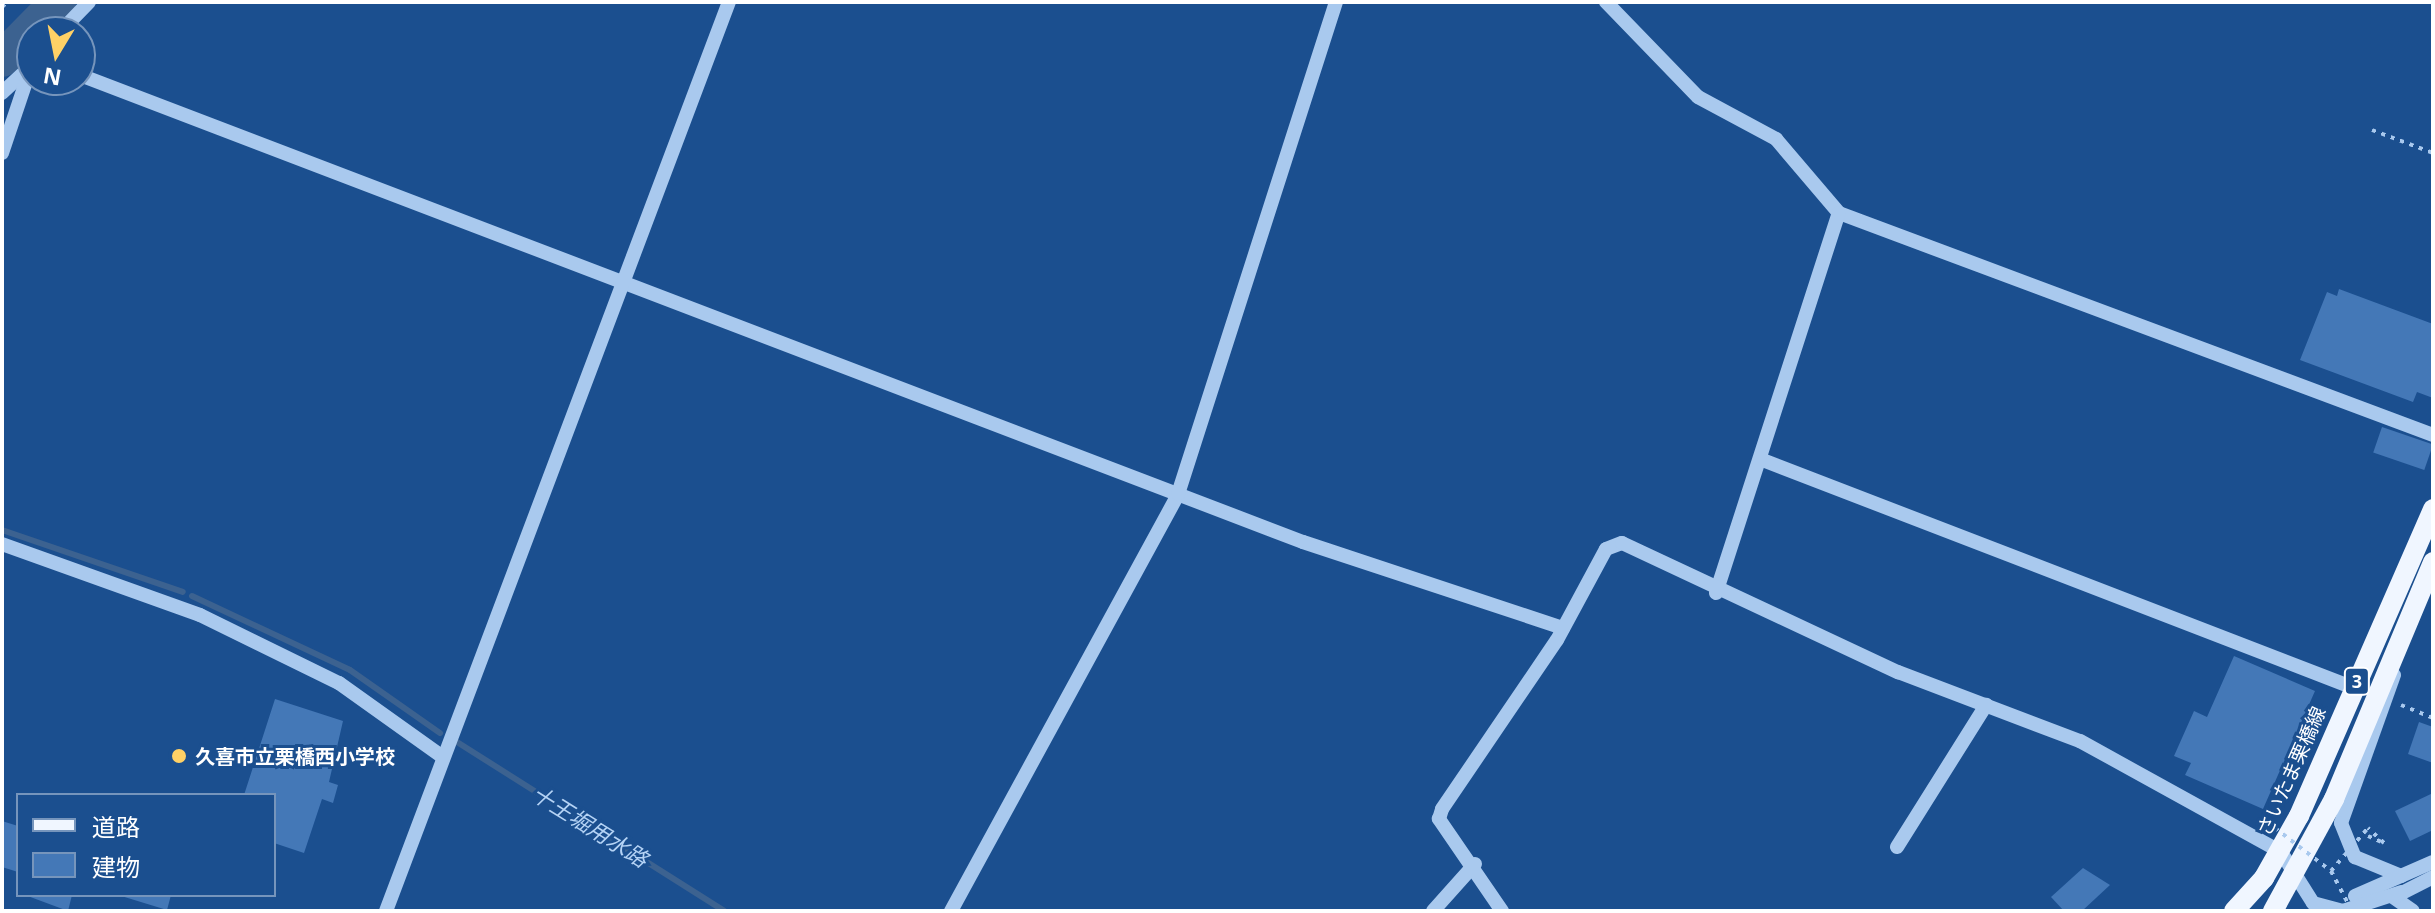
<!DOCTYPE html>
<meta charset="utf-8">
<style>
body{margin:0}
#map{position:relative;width:2435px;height:913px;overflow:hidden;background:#1b4f8f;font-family:"Open Sans","Noto Sans JP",sans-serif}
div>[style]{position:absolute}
.stream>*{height:6px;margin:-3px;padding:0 3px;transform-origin:3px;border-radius:3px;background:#3c6290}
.river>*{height:36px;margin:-18px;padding:0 18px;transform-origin:18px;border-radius:18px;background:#3c6290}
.building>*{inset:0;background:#4478b7;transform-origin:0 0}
.path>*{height:4px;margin-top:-2px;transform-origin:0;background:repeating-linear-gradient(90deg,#a9c9ee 0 4px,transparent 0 10px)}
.minor>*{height:14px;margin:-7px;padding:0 7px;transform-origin:7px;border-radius:7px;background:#a9c9ee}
.major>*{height:20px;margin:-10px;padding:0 10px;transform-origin:10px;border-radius:10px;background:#f0f6ff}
.path-bridge>*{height:4px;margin-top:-2px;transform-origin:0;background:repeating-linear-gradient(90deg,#a9c9ee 0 4px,transparent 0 10px)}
.dots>*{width:22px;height:22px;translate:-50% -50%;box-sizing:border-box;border:4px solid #1b4f8f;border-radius:50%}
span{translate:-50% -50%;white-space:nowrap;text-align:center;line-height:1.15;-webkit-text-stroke:6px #1b4f8f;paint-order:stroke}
.shield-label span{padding:2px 6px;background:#1b4f8f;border:2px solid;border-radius:6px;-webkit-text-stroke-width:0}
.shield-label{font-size:18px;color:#fff;font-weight:700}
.poi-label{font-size:20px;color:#fff;font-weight:700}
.left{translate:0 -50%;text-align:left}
.street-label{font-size:20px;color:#fff}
.water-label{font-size:22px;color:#b5d3f5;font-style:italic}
.frame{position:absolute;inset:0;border:4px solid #fff;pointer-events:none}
.legend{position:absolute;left:16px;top:793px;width:260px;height:104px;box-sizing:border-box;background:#1b4f8f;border:2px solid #7695bc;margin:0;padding:10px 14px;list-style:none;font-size:24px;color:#fff}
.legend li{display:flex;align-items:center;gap:16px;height:40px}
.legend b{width:40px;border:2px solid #7695bc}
.north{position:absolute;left:16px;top:16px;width:80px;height:80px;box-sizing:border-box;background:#1b4f8f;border:2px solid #7695bc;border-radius:50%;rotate:190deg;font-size:22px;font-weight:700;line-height:32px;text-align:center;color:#fff}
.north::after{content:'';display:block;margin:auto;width:28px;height:36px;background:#ffd166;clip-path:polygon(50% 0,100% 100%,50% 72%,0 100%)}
</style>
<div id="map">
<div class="stream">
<i style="left:2px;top:530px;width:191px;rotate:18.9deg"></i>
<i style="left:192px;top:596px;width:174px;rotate:25.1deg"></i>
<i style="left:350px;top:670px;width:110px;rotate:35deg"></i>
<i style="left:457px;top:742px;width:316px;rotate:32.3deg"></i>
</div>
<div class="river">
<i style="left:2px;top:59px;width:80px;rotate:-45.5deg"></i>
</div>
<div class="building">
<i style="clip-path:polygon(2339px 289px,2433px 324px,2433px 398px,2417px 392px,2413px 402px,2300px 360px,2327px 292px,2337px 296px)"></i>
<i style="left:2382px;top:427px;width:54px;height:27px;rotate:19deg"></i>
<i style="clip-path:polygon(2234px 656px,2315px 691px,2263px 809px,2185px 775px,2191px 763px,2174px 756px,2194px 711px,2207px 717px)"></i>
<i style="clip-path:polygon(275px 699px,343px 721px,329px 782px,338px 785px,333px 803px,322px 799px,304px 853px,274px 843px,274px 795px,244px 795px)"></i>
<i style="clip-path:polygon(2419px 722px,2433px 727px,2433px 763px,2408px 754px)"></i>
<i style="clip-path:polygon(2433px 793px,2433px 830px,2410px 841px,2395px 811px)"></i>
<i style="clip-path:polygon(2px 821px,18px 826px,18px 872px,2px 867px)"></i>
<i style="clip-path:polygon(2083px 868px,2110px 885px,2082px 911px,2064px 911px,2051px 897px)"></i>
<i style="clip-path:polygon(25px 895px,72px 895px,68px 911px)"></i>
<i style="clip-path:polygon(118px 895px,171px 895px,167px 910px)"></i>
</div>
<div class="path">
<i style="left:2px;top:7px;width:7px;rotate:-45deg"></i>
<i style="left:2372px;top:130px;width:65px;rotate:20.7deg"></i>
<i style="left:2401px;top:705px;width:35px;rotate:22deg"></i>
<i style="left:2368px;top:836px;width:17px;rotate:24deg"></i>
<i style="left:2384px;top:843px;width:22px;rotate:-137deg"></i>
</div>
<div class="minor">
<i style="left:1606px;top:2px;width:132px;rotate:45.9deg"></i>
<i style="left:1698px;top:97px;width:89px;rotate:28.3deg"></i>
<i style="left:1776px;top:139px;width:97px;rotate:49.6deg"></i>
<i style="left:1839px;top:213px;width:634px;rotate:20.49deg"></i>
<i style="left:60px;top:32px;width:42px;rotate:-46deg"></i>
<i style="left:80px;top:75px;width:1309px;rotate:20.9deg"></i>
<i style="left:1303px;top:542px;width:274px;rotate:18.3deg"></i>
<i style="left:2px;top:93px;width:35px;rotate:-43deg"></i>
<i style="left:2px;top:153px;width:94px;rotate:-71.4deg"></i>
<i style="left:1760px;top:459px;width:637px;rotate:21.08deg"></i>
<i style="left:2px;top:544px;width:210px;rotate:19.7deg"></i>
<i style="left:200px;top:615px;width:155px;rotate:26.1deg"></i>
<i style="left:339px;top:683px;width:124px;rotate:35.5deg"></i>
<i style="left:1716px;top:593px;width:399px;rotate:-72.1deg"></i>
<i style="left:2394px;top:675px;width:157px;rotate:109.7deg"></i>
<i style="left:2341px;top:823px;width:37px;rotate:68deg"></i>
<i style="left:2355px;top:857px;width:50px;rotate:22.4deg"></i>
<i style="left:1897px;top:847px;width:168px;rotate:-57.9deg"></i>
<i style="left:2355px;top:896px;width:85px;rotate:-23.6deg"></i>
<i style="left:2393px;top:897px;width:24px;rotate:35deg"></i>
<i style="left:2394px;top:897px;width:44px;rotate:-27.1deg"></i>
<i style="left:386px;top:911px;width:972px;rotate:-69.33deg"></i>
<i style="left:951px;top:911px;width:475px;rotate:-61.4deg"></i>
<i style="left:1178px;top:494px;width:517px;rotate:-72.2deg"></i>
<i style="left:1433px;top:911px;width:63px;rotate:-48.2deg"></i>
<i style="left:1502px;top:911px;width:112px;rotate:-124.4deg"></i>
<i style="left:1439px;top:819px;width:10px;rotate:-73deg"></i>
<i style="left:1442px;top:809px;width:204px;rotate:-55.8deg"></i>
<i style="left:1557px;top:640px;width:103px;rotate:-61.7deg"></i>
<i style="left:1606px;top:549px;width:17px;rotate:-21deg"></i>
<i style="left:1622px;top:543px;width:305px;rotate:25.1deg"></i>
<i style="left:1898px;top:672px;width:195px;rotate:20.8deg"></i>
<i style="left:2080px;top:741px;width:230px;rotate:28.9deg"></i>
<i style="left:2281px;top:852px;width:60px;rotate:57.9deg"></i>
<i style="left:2313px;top:903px;width:31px;rotate:15deg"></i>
<i style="left:2343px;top:911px;width:61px;rotate:-18.1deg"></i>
</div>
<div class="major">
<i style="left:2234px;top:911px;width:45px;rotate:-47.7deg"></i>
<i style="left:2264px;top:878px;width:71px;rotate:-60.6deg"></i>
<i style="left:2299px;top:816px;width:335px;rotate:-66.4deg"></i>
<i style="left:2273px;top:911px;width:128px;rotate:-61.4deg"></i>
<i style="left:2334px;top:799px;width:257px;rotate:-67.3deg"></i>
</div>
<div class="path-bridge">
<i style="left:2275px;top:828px;width:71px;rotate:37.5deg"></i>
<i style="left:2331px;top:871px;width:45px;rotate:62.3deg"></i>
<i style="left:2331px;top:871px;width:57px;rotate:-49.3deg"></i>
</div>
<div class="dots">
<i style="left:179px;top:756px;background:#ffd166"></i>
</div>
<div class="shield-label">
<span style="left:2357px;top:681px">3</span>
</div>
<div class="poi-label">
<span class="left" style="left:195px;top:756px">久喜市立栗橋西小学校</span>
</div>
<div class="street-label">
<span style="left:2291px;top:771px;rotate:-66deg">さいたま栗橋線</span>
</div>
<div class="water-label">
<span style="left:590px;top:826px;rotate:32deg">十王堀用水路</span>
</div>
<div class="frame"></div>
<ul class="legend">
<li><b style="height:10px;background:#f0f6ff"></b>道路</li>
<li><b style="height:22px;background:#4478b7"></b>建物</li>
</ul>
<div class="north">N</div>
</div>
